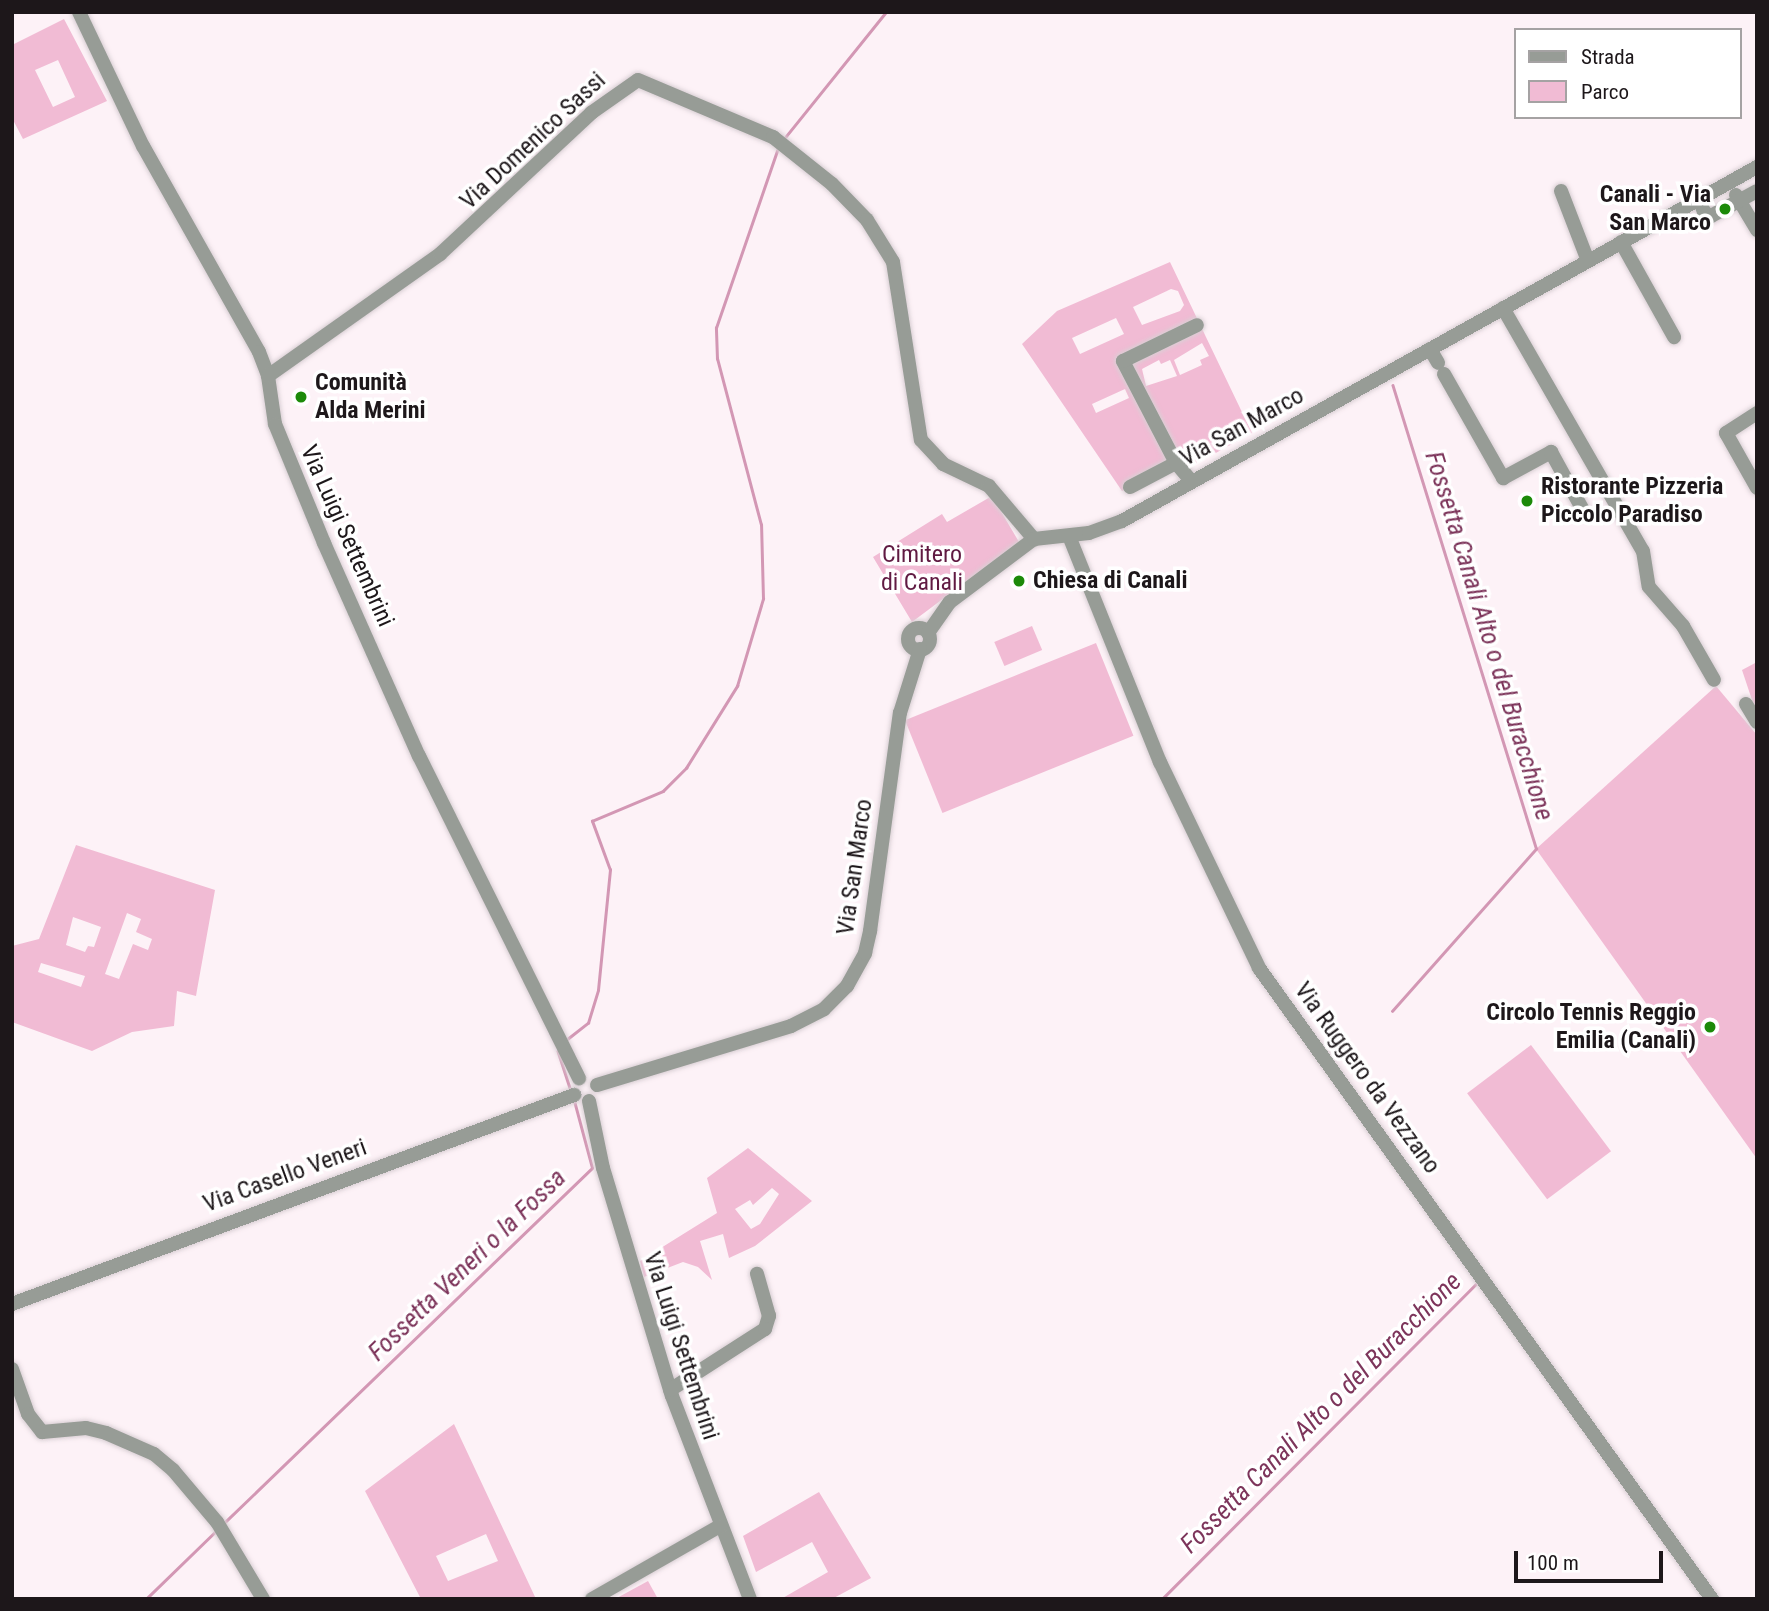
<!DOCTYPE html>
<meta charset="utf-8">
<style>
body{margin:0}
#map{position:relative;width:1769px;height:1611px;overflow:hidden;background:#fdf2f7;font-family:"Roboto Condensed",sans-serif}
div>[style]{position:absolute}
.green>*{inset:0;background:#f1bbd4;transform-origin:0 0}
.stream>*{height:2.5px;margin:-1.25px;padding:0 1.25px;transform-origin:1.25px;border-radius:1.25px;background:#d397b4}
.roads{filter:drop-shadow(0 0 2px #d9cfd4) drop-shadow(0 0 2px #d9cfd4)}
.minor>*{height:14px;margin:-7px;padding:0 7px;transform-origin:7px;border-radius:7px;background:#979c96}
.minor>.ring{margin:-7px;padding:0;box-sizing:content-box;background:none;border:14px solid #979c96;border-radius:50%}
.dots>*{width:19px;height:19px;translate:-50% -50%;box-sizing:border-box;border:4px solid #fff;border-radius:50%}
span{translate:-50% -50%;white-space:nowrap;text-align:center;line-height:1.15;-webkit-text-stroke:7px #fff;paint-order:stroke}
.street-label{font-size:24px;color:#1d171a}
.poi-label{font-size:24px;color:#1d171a;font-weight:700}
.right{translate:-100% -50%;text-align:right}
.left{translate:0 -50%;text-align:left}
.park-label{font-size:24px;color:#601a42}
.water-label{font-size:26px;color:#7d355b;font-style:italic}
.frame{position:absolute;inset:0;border:14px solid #1d171a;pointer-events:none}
.legend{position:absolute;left:1514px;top:28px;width:228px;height:91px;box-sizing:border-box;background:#fff;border:2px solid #a5a2a3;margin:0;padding:9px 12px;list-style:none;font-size:21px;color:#1d171a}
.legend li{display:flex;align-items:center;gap:14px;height:35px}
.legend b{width:35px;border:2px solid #a5a2a3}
.scale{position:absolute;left:1514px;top:1551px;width:149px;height:32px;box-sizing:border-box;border:4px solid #1d171a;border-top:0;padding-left:9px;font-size:21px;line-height:24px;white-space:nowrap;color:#1d171a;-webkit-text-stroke:5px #fff;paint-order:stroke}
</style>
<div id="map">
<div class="green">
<i style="clip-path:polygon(evenodd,64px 19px,107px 101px,23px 139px,12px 118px,12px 45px,64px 19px,58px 60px,75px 97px,53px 107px,35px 70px,58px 60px)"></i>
<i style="clip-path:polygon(evenodd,1170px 262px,1252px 433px,1183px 471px,1176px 464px,1122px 491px,1022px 344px,1057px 311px,1170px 262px,1171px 289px,1178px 291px,1184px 305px,1180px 311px,1142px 325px,1133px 307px,1171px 289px,1170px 262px,1116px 318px,1124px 334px,1080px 354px,1072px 338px,1116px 318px,1170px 262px,1202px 343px,1209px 356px,1200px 360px,1202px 365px,1180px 375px,1174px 360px,1202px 343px,1170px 262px,1159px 360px,1161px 364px,1170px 360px,1177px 376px,1146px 386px,1142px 369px,1159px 360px,1170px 262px,1125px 389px,1129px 398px,1096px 413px,1092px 404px,1125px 389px)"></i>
<i style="clip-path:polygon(992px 496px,1019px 542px,912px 622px,873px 557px,942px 514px,947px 522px)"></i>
<i style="left:1032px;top:626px;width:26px;height:41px;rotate:67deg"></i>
<i style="left:1096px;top:643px;width:100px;height:206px;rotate:68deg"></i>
<i style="clip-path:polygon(1757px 662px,1757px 708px,1755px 709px,1742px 670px)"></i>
<i style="clip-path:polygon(1716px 686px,1757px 735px,1757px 1159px,1536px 849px)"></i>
<i style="clip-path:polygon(evenodd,76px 845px,215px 890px,197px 990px,196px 996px,177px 991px,174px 1026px,132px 1032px,92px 1051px,12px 1022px,12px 946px,39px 939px,76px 845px,127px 913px,141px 919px,136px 932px,152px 939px,148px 950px,133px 944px,119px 979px,105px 974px,127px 913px,76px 845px,73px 917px,101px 927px,94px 947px,88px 946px,85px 952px,66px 945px,73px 917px,76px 845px,41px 963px,85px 976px,81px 987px,38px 972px,41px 963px)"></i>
<i style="left:1531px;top:1045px;width:133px;height:80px;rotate:53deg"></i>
<i style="clip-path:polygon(evenodd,748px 1148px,812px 1201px,755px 1246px,729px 1258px,723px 1234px,700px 1241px,712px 1280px,698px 1267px,683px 1262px,644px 1277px,640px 1261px,717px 1213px,707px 1178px,748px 1148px,772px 1188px,779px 1194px,760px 1224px,751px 1229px,735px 1209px,750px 1200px,753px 1205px,772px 1188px)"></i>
<i style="clip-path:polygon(evenodd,454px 1424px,536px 1599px,421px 1599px,365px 1491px,454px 1424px,486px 1534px,498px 1561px,448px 1581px,436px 1556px,486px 1534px)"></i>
<i style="clip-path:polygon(819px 1492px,871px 1578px,832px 1599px,781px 1599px,828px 1572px,812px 1542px,756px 1572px,743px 1536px)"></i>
<i style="clip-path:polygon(648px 1581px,658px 1599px,615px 1599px)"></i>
</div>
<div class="stream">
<i style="left:783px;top:140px;width:164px;rotate:-51.2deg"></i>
<i style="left:1392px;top:1011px;width:217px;rotate:-48.4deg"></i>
<i style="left:1536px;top:849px;width:485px;rotate:-107.2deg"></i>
<i style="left:566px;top:1040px;width:28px;rotate:-38deg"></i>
<i style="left:588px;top:1023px;width:34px;rotate:-73deg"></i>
<i style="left:598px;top:990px;width:121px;rotate:-84.3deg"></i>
<i style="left:610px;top:870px;width:52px;rotate:-110.2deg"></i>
<i style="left:592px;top:821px;width:77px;rotate:-22.9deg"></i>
<i style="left:663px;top:791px;width:33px;rotate:-45deg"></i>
<i style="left:686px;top:768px;width:97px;rotate:-58.1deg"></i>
<i style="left:737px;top:686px;width:91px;rotate:-73.4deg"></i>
<i style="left:763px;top:599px;width:74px;rotate:-91.5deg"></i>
<i style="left:761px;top:525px;width:172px;rotate:-104.8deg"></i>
<i style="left:717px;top:359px;width:31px;rotate:-92deg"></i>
<i style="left:716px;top:328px;width:190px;rotate:-71deg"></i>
<i style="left:558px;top:1051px;width:42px;rotate:72deg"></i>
<i style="left:224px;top:1523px;width:511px;rotate:-43.97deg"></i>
<i style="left:592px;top:1168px;width:69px;rotate:-105deg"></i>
<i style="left:146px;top:1599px;width:98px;rotate:-44.2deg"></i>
<i style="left:1162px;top:1599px;width:448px;rotate:-45.1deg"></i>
</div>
<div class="roads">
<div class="minor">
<i style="left:79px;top:12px;width:148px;rotate:64.5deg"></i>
<i style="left:143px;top:146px;width:236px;rotate:60.6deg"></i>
<i style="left:259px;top:352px;width:26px;rotate:69deg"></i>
<i style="left:268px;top:376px;width:49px;rotate:81.7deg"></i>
<i style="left:275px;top:424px;width:129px;rotate:67.6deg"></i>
<i style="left:324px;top:543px;width:233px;rotate:66deg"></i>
<i style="left:419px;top:756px;width:360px;rotate:63.6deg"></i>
<i style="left:1561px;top:191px;width:75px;rotate:68.9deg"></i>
<i style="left:1736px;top:195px;width:41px;rotate:59deg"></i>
<i style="left:1699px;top:199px;width:14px;rotate:69deg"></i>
<i style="left:1704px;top:212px;width:8px;rotate:30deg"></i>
<i style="left:1711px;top:216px;width:52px;rotate:-28.5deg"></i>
<i style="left:1621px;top:242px;width:109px;rotate:60.8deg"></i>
<i style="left:1503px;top:308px;width:280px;rotate:60.1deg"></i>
<i style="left:1643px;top:551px;width:36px;rotate:81deg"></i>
<i style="left:1649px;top:587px;width:52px;rotate:48.9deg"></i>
<i style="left:1683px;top:626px;width:62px;rotate:60.1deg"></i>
<i style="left:1430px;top:349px;width:16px;rotate:60deg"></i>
<i style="left:1444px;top:374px;width:120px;rotate:60.4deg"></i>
<i style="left:1503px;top:478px;width:55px;rotate:-28.4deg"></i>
<i style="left:1551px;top:452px;width:66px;rotate:61.1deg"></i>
<i style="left:268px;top:376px;width:211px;rotate:-35.3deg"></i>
<i style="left:440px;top:254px;width:207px;rotate:-43deg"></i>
<i style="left:591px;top:113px;width:57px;rotate:-35.1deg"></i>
<i style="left:638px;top:80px;width:147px;rotate:22.9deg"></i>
<i style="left:773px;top:137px;width:75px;rotate:38.5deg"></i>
<i style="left:832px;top:184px;width:50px;rotate:45.8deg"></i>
<i style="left:867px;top:220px;width:49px;rotate:58.2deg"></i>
<i style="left:893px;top:262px;width:180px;rotate:81.1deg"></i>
<i style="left:921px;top:440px;width:33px;rotate:47deg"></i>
<i style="left:943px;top:464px;width:51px;rotate:25.6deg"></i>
<i style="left:989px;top:486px;width:70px;rotate:49.7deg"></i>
<i style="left:1757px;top:413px;width:37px;rotate:147deg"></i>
<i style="left:1726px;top:433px;width:63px;rotate:60.6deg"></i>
<i style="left:1176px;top:463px;width:115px;rotate:-117.5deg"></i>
<i style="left:1123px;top:361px;width:82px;rotate:-25.9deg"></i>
<i style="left:1130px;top:487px;width:52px;rotate:-27.6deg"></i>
<i style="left:1176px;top:463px;width:23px;rotate:50deg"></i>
<i style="left:1069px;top:536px;width:244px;rotate:68.1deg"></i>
<i style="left:1160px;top:762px;width:229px;rotate:64.3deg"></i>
<i style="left:1259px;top:968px;width:777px;rotate:54.33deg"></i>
<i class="ring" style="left:908px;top:628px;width:8px;height:8px"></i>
<i style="left:928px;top:633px;width:38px;rotate:-55deg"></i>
<i style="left:950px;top:602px;width:105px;rotate:-36.9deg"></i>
<i style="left:1034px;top:539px;width:55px;rotate:-6.2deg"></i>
<i style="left:1089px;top:533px;width:35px;rotate:-20deg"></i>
<i style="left:1122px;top:521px;width:727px;rotate:-29.14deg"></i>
<i style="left:1746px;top:704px;width:21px;rotate:59deg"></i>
<i style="left:597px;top:1085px;width:203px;rotate:-16.9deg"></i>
<i style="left:791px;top:1026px;width:37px;rotate:-27deg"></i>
<i style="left:824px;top:1009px;width:33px;rotate:-45deg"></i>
<i style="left:847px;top:986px;width:38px;rotate:-61deg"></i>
<i style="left:865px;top:953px;width:23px;rotate:-77deg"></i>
<i style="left:870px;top:931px;width:220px;rotate:-82.2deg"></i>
<i style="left:900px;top:713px;width:67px;rotate:-72.6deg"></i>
<i style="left:589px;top:1101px;width:68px;rotate:78.2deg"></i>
<i style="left:603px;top:1168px;width:238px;rotate:73.2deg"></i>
<i style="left:672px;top:1396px;width:217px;rotate:69deg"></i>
<i style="left:12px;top:1304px;width:600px;rotate:-20.4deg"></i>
<i style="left:12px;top:1369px;width:48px;rotate:70.4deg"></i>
<i style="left:28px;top:1414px;width:23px;rotate:52deg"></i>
<i style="left:42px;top:1432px;width:44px;rotate:-5.2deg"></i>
<i style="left:86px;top:1428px;width:21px;rotate:14deg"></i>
<i style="left:106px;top:1433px;width:52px;rotate:23.6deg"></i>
<i style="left:154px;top:1454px;width:25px;rotate:40deg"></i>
<i style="left:173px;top:1470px;width:68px;rotate:49.8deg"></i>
<i style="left:217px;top:1522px;width:90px;rotate:59.1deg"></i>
<i style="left:670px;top:1390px;width:113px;rotate:-32.7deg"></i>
<i style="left:765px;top:1329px;width:14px;rotate:-73deg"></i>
<i style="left:769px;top:1316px;width:44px;rotate:-105.9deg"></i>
<i style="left:592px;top:1599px;width:147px;rotate:-29.7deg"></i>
</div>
</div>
<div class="dots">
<i style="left:1725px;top:209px;background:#1c8a09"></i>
<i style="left:301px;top:397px;background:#1c8a09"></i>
<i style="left:1527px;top:501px;background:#1c8a09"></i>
<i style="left:1019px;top:581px;background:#1c8a09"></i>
<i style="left:1710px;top:1027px;background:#1c8a09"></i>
</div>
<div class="street-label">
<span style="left:533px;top:141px;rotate:-43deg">Via Domenico Sassi</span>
<span style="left:1242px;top:427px;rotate:-29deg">Via San Marco</span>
<span style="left:347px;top:536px;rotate:66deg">Via Luigi Settembrini</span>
<span style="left:855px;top:867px;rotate:-82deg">Via San Marco</span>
<span style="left:1367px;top:1078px;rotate:54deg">Via Ruggero da Vezzano</span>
<span style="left:285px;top:1176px;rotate:-20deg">Via Casello Veneri</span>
<span style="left:681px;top:1346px;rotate:72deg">Via Luigi Settembrini</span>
</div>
<div class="poi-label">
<span class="right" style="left:1711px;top:209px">Canali - Via<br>San Marco</span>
<span class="left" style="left:315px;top:397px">Comunità<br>Alda Merini</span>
<span class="left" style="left:1541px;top:501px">Ristorante Pizzeria<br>Piccolo Paradiso</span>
<span class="left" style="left:1033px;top:581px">Chiesa di Canali</span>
<span class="right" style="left:1696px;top:1027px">Circolo Tennis Reggio<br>Emilia (Canali)</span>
</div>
<div class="park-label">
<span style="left:922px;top:569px">Cimitero<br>di Canali</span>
</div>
<div class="water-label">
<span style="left:1489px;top:636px;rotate:73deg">Fossetta Canali Alto o del Buracchione</span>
<span style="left:467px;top:1265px;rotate:-44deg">Fossetta Veneri o la Fossa</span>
<span style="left:1321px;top:1413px;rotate:-45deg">Fossetta Canali Alto o del Buracchione</span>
</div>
<div class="frame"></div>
<ul class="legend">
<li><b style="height:9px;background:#979c96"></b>Strada</li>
<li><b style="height:19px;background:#f1bbd4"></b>Parco</li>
</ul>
<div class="scale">100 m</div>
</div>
